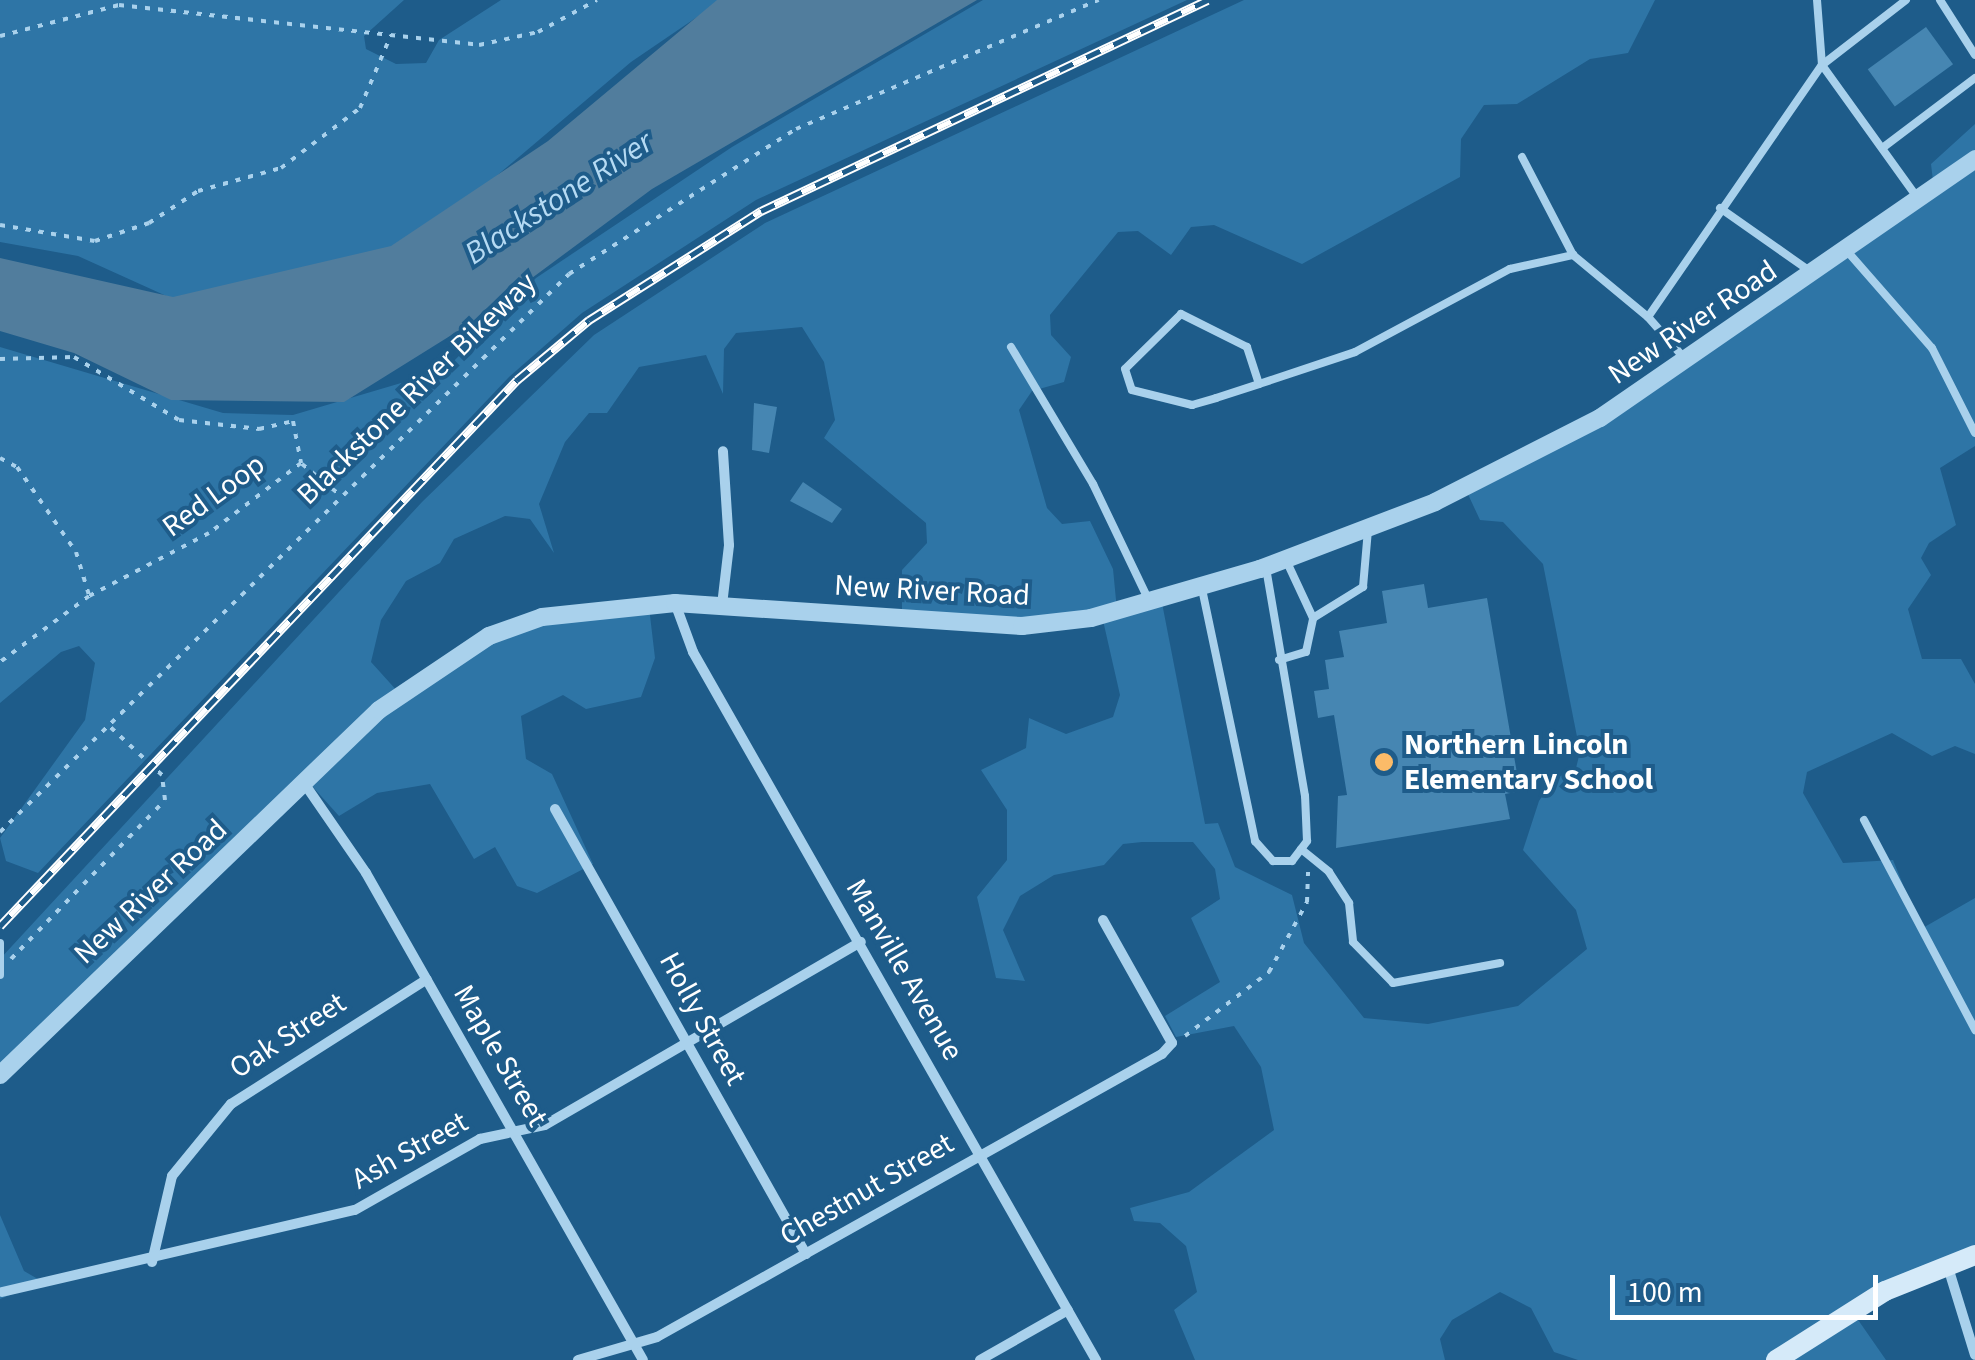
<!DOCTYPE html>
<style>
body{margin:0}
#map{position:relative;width:1975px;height:1360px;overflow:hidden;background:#1e5c8a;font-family:"Source Sans 3",sans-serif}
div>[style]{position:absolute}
.green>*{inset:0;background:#2e75a6}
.water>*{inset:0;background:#517d9d}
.building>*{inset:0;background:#4686b2;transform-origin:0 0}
.path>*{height:4px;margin-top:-2px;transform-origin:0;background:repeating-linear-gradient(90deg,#a9d1ec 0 5px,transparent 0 13px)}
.service>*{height:8px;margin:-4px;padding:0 4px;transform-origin:4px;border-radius:4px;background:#a9d1ec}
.minor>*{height:10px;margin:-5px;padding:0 5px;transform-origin:5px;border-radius:5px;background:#a9d1ec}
.tertiary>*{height:18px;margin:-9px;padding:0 9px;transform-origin:9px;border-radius:9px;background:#a9d1ec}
.secondary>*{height:20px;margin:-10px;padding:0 10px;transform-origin:10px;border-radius:10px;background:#d5eaf9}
.rail>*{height:9px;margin-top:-4.5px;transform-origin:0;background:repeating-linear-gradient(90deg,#1e5c8a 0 15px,#fff 0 30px);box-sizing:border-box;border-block:2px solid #fff}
.dots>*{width:28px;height:28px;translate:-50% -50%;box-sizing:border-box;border:5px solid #1e5c8a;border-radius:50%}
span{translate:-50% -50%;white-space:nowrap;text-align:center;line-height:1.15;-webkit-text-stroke:8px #1e5c8a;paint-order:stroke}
.street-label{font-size:30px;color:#fff}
.poi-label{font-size:30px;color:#fff;font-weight:700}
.left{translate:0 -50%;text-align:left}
.water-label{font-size:32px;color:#b5daf3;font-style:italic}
.scale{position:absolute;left:1610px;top:1275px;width:268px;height:45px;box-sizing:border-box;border:5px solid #fff;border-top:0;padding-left:12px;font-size:30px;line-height:35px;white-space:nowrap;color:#fff;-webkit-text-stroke:8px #1e5c8a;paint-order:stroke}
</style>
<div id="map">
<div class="green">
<i style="clip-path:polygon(0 0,404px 0,364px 36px,366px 49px,396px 64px,426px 63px,439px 40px,501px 0,722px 0,631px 62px,394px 263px,173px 299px,78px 256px,0 242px)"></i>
<i style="clip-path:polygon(983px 0,1187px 0,756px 200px,582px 313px,509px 377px,38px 873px,6px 861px,0 838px,85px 720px,95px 663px,79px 646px,61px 652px,0 703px,0 347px,223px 413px,293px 415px,445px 370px,536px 278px,732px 147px)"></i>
<i style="clip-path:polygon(1244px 0,1655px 0,1628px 53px,1590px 59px,1517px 104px,1484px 105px,1461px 139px,1460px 177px,1302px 264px,1214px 225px,1191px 227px,1171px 255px,1138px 231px,1118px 232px,1050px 315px,1051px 335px,1071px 357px,1064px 382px,1032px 391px,1019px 410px,1047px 508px,1062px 524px,1090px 521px,1113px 569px,1117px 610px,1162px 603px,1205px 824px,1218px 823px,1235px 867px,1292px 895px,1304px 943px,1364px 1018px,1428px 1024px,1518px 1006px,1587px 949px,1576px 910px,1523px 850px,1539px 801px,1555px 777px,1575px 772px,1580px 752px,1543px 564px,1503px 522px,1480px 520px,1466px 490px,1571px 434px,1934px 189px,1931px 164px,1975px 124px,1975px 446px,1940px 468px,1956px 525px,1929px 543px,1921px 558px,1931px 575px,1908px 609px,1922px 659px,1961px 659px,1975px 684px,1975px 754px,1955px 746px,1932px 756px,1892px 733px,1807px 772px,1803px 793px,1843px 863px,1893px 860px,1921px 929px,1975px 898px,1975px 1258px,1854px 1314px,1886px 1360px,1578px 1360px,1554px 1352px,1531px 1308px,1500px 1292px,1452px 1320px,1440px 1339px,1445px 1360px,1195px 1360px,1174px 1310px,1197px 1292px,1186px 1246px,1160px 1223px,1134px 1221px,1130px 1208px,1189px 1192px,1274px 1130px,1261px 1067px,1234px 1026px,1176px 1037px,1165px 1016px,1220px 982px,1191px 918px,1220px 899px,1215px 869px,1193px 842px,1142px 842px,1123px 844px,1104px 865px,1054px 875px,1020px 896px,1003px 930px,1025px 981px,996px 978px,977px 897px,1007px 860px,1007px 810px,981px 770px,1026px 748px,1029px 718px,1066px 734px,1113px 717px,1120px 695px,1102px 616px,1023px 623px,902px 613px,902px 570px,927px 543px,926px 523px,824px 438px,835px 420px,824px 362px,802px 327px,736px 333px,724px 349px,723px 394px,706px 355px,639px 367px,607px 413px,589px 413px,565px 442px,539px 504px,554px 553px,530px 519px,505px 516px,454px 539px,440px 563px,406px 581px,381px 620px,371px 662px,399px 693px,491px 638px,550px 619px,649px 607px,655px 658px,641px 697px,586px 709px,563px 695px,521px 716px,526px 759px,552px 774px,593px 864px,537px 893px,517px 886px,495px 847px,474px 859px,430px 784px,377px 793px,339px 816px,312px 786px,0 1077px,0 959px,422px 502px,594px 335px,765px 223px)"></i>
<i style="clip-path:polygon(0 1215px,24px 1271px,43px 1282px,0 1299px)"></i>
</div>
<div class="water">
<i style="clip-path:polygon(717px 0,977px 0,652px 189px,474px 321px,344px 402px,171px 400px,74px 353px,0 331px,0 258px,173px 297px,391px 246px,548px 141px)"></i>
</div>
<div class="building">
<i style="left:1926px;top:27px;width:46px;height:72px;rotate:54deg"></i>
<i style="clip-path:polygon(754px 403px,777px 407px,769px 453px,752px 450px)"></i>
<i style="clip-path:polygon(803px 482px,842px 509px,832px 523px,790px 501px)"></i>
<i style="clip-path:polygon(1424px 584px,1428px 608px,1487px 598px,1520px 791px,1505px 794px,1510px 819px,1336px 848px,1338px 796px,1347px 795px,1334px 715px,1318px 718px,1314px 691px,1329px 689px,1325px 660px,1344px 657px,1339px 631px,1387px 623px,1382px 591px)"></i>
</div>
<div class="path">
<i style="left:0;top:36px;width:123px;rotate:-14.6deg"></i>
<i style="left:119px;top:5px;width:362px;rotate:6.3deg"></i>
<i style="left:479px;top:45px;width:60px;rotate:-12.4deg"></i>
<i style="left:538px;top:32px;width:67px;rotate:-28.5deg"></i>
<i style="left:0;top:225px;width:96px;rotate:9.6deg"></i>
<i style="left:95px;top:241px;width:57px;rotate:-18.4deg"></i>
<i style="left:149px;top:223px;width:59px;rotate:-33.1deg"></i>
<i style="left:198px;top:191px;width:86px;rotate:-15.5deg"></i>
<i style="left:281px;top:168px;width:99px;rotate:-37.2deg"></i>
<i style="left:360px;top:108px;width:79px;rotate:-67deg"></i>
<i style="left:0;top:359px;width:74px;rotate:-1.5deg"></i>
<i style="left:74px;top:357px;width:122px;rotate:31deg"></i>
<i style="left:179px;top:420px;width:81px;rotate:6.4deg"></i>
<i style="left:259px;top:429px;width:35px;rotate:-13deg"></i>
<i style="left:293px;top:421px;width:43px;rotate:79.2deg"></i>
<i style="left:301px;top:463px;width:116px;rotate:142.7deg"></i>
<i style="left:209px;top:533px;width:136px;rotate:152.3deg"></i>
<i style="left:89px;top:596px;width:111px;rotate:143.4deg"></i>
<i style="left:0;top:458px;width:19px;rotate:28deg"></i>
<i style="left:17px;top:467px;width:103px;rotate:55.2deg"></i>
<i style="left:76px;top:552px;width:45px;rotate:73.2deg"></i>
<i style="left:302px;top:464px;width:49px;rotate:39.2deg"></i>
<i style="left:0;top:832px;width:797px;rotate:-44.44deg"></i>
<i style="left:569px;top:274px;width:269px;rotate:-32.6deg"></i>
<i style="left:796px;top:129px;width:329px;rotate:-23.1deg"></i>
<i style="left:11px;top:959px;width:221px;rotate:-45.9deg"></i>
<i style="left:165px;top:800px;width:25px;rotate:-97deg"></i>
<i style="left:162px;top:775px;width:72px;rotate:-137.2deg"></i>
<i style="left:1185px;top:1036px;width:106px;rotate:-37.3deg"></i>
<i style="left:1269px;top:972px;width:80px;rotate:-61.5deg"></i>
<i style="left:1307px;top:902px;width:30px;rotate:-88deg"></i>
</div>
<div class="service">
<i style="left:1817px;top:0;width:65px;rotate:85.6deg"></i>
<i style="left:1940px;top:0;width:65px;rotate:57.5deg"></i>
<i style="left:1822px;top:65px;width:106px;rotate:-37.7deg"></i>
<i style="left:1885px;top:146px;width:113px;rotate:-37.1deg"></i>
<i style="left:1522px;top:157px;width:110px;rotate:62.5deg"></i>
<i style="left:1720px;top:208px;width:111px;rotate:35.1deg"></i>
<i style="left:1847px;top:251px;width:129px;rotate:48.8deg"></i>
<i style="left:1932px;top:348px;width:95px;rotate:63.2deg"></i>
<i style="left:1648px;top:317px;width:56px;rotate:48.6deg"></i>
<i style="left:1011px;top:347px;width:160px;rotate:59.1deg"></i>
<i style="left:1093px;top:484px;width:127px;rotate:64.4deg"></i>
<i style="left:1259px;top:384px;width:39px;rotate:-108deg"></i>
<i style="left:1247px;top:347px;width:74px;rotate:-153.4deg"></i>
<i style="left:1181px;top:314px;width:78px;rotate:135.5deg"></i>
<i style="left:1125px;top:369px;width:22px;rotate:72deg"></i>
<i style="left:1132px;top:390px;width:62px;rotate:14deg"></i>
<i style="left:1192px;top:405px;width:25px;rotate:-16deg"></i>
<i style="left:1216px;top:398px;width:45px;rotate:-18deg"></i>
<i style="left:1259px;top:384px;width:101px;rotate:-18.4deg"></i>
<i style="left:1355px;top:352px;width:176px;rotate:-28.2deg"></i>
<i style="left:1510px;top:269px;width:65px;rotate:-12.5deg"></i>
<i style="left:1573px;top:255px;width:97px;rotate:39.6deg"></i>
<i style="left:1648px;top:317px;width:306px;rotate:-55.4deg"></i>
<i style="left:1822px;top:65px;width:163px;rotate:54.3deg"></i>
<i style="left:1286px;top:560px;width:64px;rotate:65deg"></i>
<i style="left:1202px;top:589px;width:258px;rotate:78.1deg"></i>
<i style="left:1255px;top:841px;width:27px;rotate:48deg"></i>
<i style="left:1273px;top:861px;width:19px"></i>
<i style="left:1292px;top:861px;width:25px;rotate:-53deg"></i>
<i style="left:1307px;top:841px;width:45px;rotate:-92.5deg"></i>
<i style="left:1305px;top:796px;width:232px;rotate:-99.7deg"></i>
<i style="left:1313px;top:618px;width:59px;rotate:-31.8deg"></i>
<i style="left:1363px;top:587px;width:57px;rotate:-85deg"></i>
<i style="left:1279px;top:660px;width:28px;rotate:-17deg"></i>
<i style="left:1306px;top:652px;width:35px;rotate:-78deg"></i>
<i style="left:1864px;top:820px;width:238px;rotate:62.1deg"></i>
<i style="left:1301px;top:849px;width:36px;rotate:39deg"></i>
<i style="left:1329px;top:872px;width:37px;rotate:57deg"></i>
<i style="left:1349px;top:903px;width:39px;rotate:84deg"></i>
<i style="left:1353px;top:942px;width:57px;rotate:45.7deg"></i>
<i style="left:1393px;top:983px;width:109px;rotate:-10.6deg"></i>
<i style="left:0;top:943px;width:32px;rotate:90deg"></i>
</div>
<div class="minor">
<i style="left:675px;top:603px;width:52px;rotate:69.8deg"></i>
<i style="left:693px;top:652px;width:815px;rotate:60.35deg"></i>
<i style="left:722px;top:605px;width:60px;rotate:-83.3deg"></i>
<i style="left:729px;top:545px;width:94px;rotate:-93.7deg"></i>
<i style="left:304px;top:783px;width:109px;rotate:55.4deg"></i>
<i style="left:366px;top:873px;width:560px;rotate:60.37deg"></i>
<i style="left:555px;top:809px;width:511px;rotate:60.58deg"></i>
<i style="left:152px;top:1262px;width:88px;rotate:-76.9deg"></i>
<i style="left:172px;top:1176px;width:93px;rotate:-50.7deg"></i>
<i style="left:231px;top:1104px;width:232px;rotate:-32.5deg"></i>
<i style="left:1947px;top:1264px;width:95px;rotate:72.9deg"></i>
<i style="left:2px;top:1292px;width:362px;rotate:-13.1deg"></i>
<i style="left:355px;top:1210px;width:144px;rotate:-29.6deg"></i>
<i style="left:480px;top:1139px;width:66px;rotate:-12.2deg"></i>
<i style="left:545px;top:1125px;width:365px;rotate:-30.1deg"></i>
<i style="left:578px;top:1360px;width:82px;rotate:-16.2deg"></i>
<i style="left:657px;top:1337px;width:579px;rotate:-29.27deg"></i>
<i style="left:1162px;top:1054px;width:15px;rotate:-48deg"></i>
<i style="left:1172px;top:1043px;width:141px;rotate:-119.3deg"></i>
<i style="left:980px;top:1360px;width:101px;rotate:-29.6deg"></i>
</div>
<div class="tertiary">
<i style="left:0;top:1075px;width:526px;rotate:-43.92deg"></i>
<i style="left:379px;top:710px;width:133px;rotate:-33.9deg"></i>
<i style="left:489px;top:636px;width:56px;rotate:-19.7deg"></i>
<i style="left:542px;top:617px;width:134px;rotate:-6deg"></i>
<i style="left:675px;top:603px;width:348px;rotate:3.8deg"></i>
<i style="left:1022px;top:626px;width:69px;rotate:-6.6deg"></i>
<i style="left:1091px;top:618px;width:176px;rotate:-16.2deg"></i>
<i style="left:1260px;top:569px;width:187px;rotate:-20.9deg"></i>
<i style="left:1435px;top:502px;width:185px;rotate:-27deg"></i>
<i style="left:1600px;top:418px;width:456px;rotate:-34.6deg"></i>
</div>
<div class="secondary">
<i style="left:1776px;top:1360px;width:129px;rotate:-32.3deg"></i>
<i style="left:1885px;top:1291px;width:97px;rotate:-21.8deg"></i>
</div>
<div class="rail">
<i style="left:0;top:926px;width:752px;rotate:-46.56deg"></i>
<i style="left:517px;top:380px;width:94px;rotate:-39.8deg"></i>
<i style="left:589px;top:320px;width:204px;rotate:-32.4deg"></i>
<i style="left:761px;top:211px;width:494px;rotate:-25.3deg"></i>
</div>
<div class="dots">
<i style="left:1384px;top:762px;background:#fbbb68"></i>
</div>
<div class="street-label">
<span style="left:1693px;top:323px;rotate:-34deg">New River Road</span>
<span style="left:417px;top:389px;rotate:-44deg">Blackstone River Bikeway</span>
<span style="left:214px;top:496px;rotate:-36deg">Red Loop</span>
<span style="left:932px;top:591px;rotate:3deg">New River Road</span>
<span style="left:151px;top:892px;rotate:-43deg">New River Road</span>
<span style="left:904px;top:970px;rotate:60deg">Manville Avenue</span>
<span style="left:702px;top:1019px;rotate:61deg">Holly Street</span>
<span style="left:288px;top:1036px;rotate:-33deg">Oak Street</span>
<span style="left:500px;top:1056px;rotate:60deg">Maple Street</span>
<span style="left:410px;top:1151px;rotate:-29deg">Ash Street</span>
<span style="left:867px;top:1190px;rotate:-30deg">Chestnut Street</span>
</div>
<div class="poi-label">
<span class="left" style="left:1404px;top:762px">Northern Lincoln<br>Elementary School</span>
</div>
<div class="water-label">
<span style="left:559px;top:198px;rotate:-33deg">Blackstone River</span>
</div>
<div class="scale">100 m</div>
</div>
